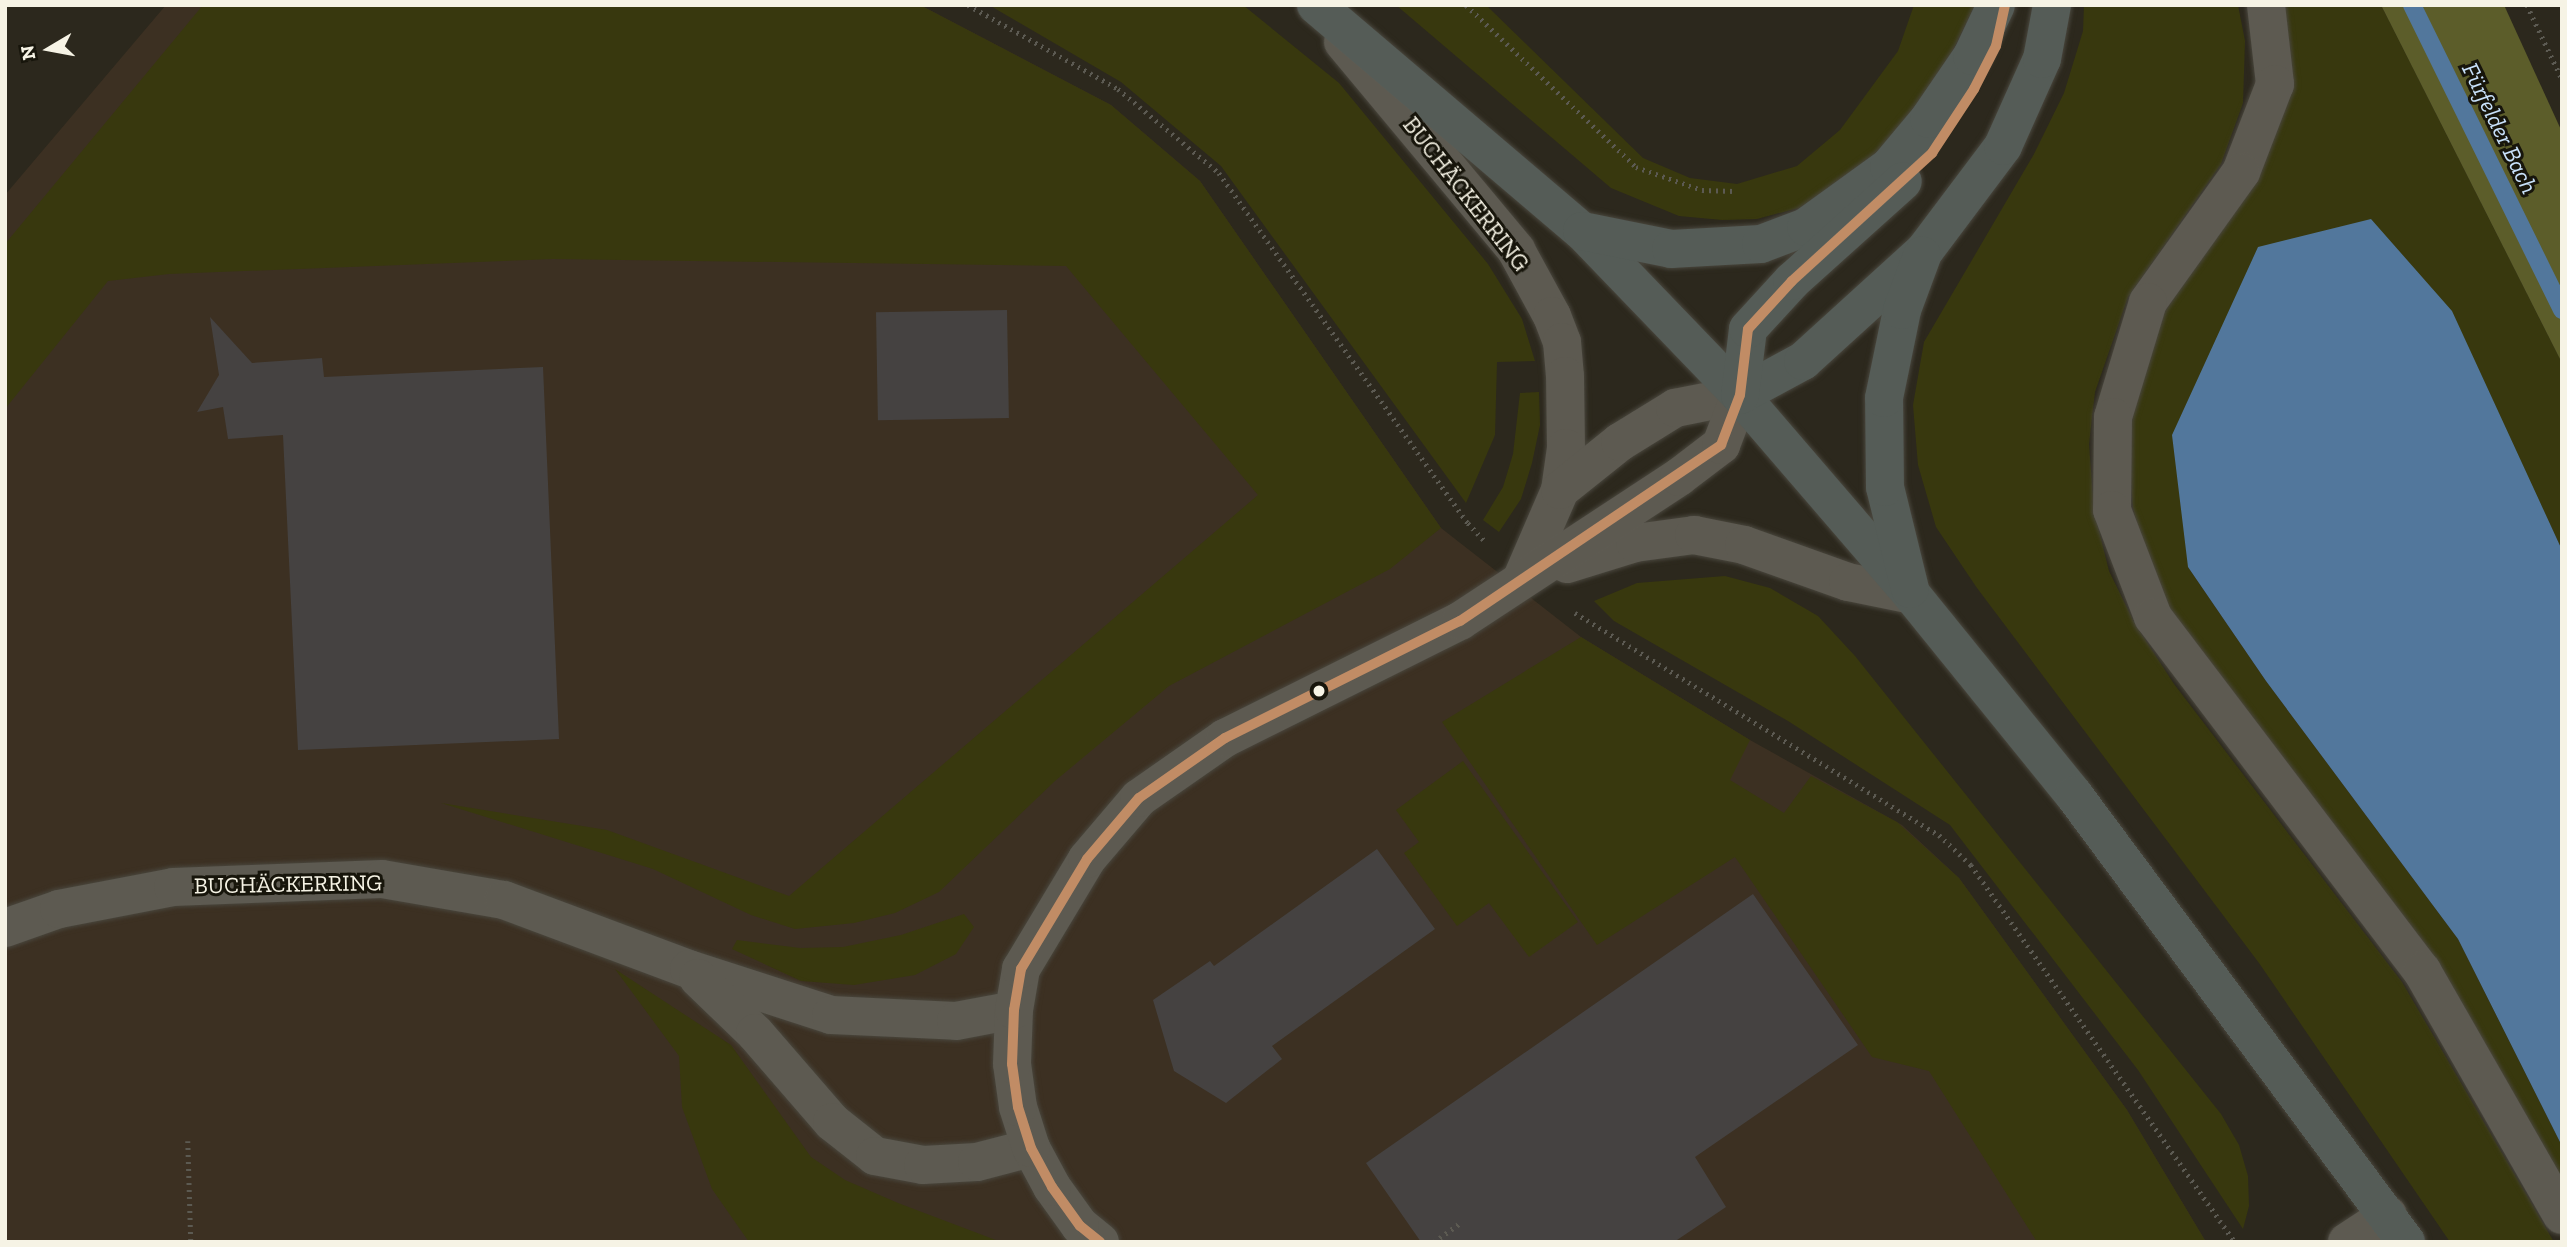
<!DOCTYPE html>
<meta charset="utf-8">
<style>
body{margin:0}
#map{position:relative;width:2567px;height:1247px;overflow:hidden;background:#2c281d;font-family:"Zilla Slab",serif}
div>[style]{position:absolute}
.industrial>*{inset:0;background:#3c3022}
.green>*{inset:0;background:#38380e}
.forest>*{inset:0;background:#5c5d2a}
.water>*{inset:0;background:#52779c}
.stream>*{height:18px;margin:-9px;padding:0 9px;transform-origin:9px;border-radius:9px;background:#52779c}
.building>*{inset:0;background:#454241;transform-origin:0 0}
.path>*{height:4.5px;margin-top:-2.25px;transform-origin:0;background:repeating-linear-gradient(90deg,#5c5a52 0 2px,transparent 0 7px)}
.roads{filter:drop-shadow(0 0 2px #49463d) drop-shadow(0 0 2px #49463d)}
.minor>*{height:38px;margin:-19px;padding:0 19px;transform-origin:19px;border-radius:19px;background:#5d5a51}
.major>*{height:38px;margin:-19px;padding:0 19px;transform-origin:19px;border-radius:19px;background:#555c57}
.bus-1>*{height:10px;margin:-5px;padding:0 5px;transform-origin:5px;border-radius:5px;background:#c18c65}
.dots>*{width:19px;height:19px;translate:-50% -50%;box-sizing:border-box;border:4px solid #17150b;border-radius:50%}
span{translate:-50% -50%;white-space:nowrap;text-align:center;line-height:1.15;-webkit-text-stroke:6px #17150b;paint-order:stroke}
.street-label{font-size:23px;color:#f6f3e5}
.water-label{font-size:24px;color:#c9e2fb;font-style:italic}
.frame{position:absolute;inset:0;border:7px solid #f6f3e5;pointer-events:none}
.north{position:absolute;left:14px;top:14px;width:70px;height:70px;-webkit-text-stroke:5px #17150b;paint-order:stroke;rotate:260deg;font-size:19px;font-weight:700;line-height:28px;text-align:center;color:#f6f3e5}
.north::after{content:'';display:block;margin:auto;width:24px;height:32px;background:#f6f3e5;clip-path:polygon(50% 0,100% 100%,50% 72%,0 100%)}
</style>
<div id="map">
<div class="industrial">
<i style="clip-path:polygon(166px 5px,920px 5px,1111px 105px,1200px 181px,1441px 528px,1581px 637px,1750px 740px,1902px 825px,1959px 878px,2127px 1110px,2206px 1242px,5px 1242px,5px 195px)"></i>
</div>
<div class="green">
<i style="clip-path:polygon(203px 5px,920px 5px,1111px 105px,1200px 181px,1441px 528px,1390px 569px,1169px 686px,1055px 781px,939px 892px,895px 913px,854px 923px,795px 929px,751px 915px,653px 869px,441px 803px,607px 830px,789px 896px,1258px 495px,1066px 266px,553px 259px,169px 274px,108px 281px,5px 409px,5px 244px)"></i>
<i style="clip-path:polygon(989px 5px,1243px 5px,1339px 83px,1488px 264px,1522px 319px,1535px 361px,1497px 362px,1495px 435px,1466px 503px,1221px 166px,1121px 82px)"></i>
<i style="clip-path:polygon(1396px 5px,1486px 5px,1643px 158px,1690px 178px,1737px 184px,1797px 166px,1840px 130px,1898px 51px,1914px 5px,1975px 5px,1939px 78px,1869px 163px,1817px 203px,1757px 219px,1722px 220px,1679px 216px,1611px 188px)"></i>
<i style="clip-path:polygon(2084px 5px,2238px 5px,2245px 41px,2243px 103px,2221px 164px,2128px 297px,2095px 392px,2089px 444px,2094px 511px,2109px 571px,2135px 624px,2174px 684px,2402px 982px,2554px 1242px,2450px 1242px,2259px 963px,1977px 588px,1936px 527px,1918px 465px,1913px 405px,1924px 342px,2034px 154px,2064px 93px,2083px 31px)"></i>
<i style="clip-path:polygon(2281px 5px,2381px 5px,2562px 363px,2562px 550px,2538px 500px,2188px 567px,2266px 681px,2458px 939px,2562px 1146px,2562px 1187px,2171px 610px,2146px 557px,2133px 508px,2128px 450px,2138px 381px,2164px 313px,2258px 176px)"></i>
<i style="clip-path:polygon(1539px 392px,1540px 425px,1532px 463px,1521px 499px,1499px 532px,1483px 520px,1503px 487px,1513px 454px,1520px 393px)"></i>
<i style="clip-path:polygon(1725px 576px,1770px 588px,1818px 616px,1855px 656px,2221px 1114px,2239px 1145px,2248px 1176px,2249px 1206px,2243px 1229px,2138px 1070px,1950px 825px,1788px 721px,1614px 621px,1594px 601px,1637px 583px)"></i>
<i style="clip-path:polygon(1581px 637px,1750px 740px,1730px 780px,1784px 813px,1811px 776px,1897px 822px,1959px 878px,2127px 1110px,2206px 1242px,2037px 1242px,1929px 1071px,1872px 1057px,1735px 857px,1597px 945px,1442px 722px)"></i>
<i style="clip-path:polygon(1463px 761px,1578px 922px,1529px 957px,1489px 903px,1457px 926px,1404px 853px,1419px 842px,1396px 810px)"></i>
<i style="clip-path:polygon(964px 914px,974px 927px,956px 954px,915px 975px,854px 985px,801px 981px,732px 949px,737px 940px,800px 948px,843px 947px,901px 935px)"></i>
<i style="clip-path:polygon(615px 969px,731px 1045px,811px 1157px,845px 1180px,898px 1203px,1001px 1242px,749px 1242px,712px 1189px,682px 1107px,679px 1056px)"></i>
</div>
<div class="forest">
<i style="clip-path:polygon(2381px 5px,2504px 5px,2562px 132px,2562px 363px)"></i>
</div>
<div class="water">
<i style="clip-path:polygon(2371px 219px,2452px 311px,2562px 550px,2562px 1146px,2458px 939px,2266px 681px,2188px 567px,2172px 435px,2258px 247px)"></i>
</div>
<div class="stream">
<i style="left:2412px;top:5px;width:340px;rotate:63.8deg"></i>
</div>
<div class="building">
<i style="left:1007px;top:310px;width:108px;height:131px;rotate:89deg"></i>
<i style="clip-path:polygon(210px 317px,252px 363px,322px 358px,324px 377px,543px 367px,559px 739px,298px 750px,283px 435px,228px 439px,223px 407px,197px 412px,219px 375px)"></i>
<i style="clip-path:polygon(1377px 849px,1435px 929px,1272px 1046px,1282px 1059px,1226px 1103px,1174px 1071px,1153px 1000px,1210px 961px,1214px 966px)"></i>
<i style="clip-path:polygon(1753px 894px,1858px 1045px,1695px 1157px,1726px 1207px,1674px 1242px,1421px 1242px,1366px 1163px)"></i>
</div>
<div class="path">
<i style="left:968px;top:5px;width:172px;rotate:29.2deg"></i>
<i style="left:1118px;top:89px;width:131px;rotate:39.7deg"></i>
<i style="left:1219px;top:173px;width:430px;rotate:54.6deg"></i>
<i style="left:1468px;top:523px;width:23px;rotate:47deg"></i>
<i style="left:1466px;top:5px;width:235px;rotate:43.6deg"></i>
<i style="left:1636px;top:167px;width:70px;rotate:19.2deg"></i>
<i style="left:1702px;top:190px;width:32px;rotate:2deg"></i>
<i style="left:2527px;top:5px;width:82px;rotate:64.7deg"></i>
<i style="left:1575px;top:613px;width:426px;rotate:31.4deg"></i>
<i style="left:1939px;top:835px;width:44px;rotate:43.2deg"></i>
<i style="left:1971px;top:865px;width:460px;rotate:55deg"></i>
<i style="left:188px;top:1141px;width:101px;rotate:88.3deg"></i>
<i style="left:1434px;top:1242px;width:32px;rotate:-36deg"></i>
</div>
<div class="roads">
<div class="minor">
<i style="left:2266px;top:5px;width:80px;rotate:83.5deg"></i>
<i style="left:2275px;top:84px;width:94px;rotate:111.1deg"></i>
<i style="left:2241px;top:172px;width:160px;rotate:125.6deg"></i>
<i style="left:2148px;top:302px;width:120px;rotate:106.9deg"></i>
<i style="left:2113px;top:417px;width:93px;rotate:90.6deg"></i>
<i style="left:2112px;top:510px;width:115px;rotate:69deg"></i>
<i style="left:2153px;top:617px;width:445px;rotate:52.8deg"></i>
<i style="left:2422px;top:971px;width:281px;rotate:60.2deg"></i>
<i style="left:1343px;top:42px;width:271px;rotate:50.2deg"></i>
<i style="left:1516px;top:250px;width:75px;rotate:61.4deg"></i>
<i style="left:1552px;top:316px;width:28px;rotate:69deg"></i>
<i style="left:1562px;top:342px;width:34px;rotate:85deg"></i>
<i style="left:1565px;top:376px;width:72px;rotate:89.2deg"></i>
<i style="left:1566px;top:448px;width:42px;rotate:98.1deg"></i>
<i style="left:1567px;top:564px;width:71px;rotate:-17.2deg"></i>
<i style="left:1635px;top:543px;width:60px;rotate:-7.7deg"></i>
<i style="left:1694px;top:535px;width:51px;rotate:11.3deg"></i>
<i style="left:1744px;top:545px;width:110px;rotate:19.6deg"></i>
<i style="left:1848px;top:582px;width:65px;rotate:11.5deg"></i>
<i style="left:1522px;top:578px;width:96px;rotate:-66.6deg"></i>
<i style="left:1560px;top:490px;width:77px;rotate:-38.7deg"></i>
<i style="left:1620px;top:442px;width:65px;rotate:-31.7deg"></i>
<i style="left:1675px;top:408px;width:66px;rotate:-11.3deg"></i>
<i style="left:5px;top:928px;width:57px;rotate:-19.4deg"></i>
<i style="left:59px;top:909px;width:116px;rotate:-10.9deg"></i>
<i style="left:173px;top:887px;width:209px;rotate:-2.2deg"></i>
<i style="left:382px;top:879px;width:124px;rotate:9.8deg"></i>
<i style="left:504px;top:900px;width:197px;rotate:20.5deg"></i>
<i style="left:689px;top:969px;width:149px;rotate:17.9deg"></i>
<i style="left:831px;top:1015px;width:125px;rotate:2.7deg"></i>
<i style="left:956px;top:1021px;width:59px;rotate:-10.7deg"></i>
<i style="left:698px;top:978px;width:79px;rotate:44deg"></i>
<i style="left:755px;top:1033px;width:118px;rotate:49.1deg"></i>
<i style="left:832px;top:1122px;width:55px;rotate:38.3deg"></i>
<i style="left:875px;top:1156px;width:49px;rotate:10.6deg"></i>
<i style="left:923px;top:1165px;width:54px;rotate:-3.2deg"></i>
<i style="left:977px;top:1162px;width:56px;rotate:-14.5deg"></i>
<i style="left:1100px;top:1242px;width:26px;rotate:-141deg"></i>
<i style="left:1080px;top:1226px;width:48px;rotate:-125.7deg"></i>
<i style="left:1052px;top:1187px;width:44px;rotate:-118.3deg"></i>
<i style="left:1031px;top:1148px;width:43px;rotate:-107.6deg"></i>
<i style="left:1018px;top:1107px;width:43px;rotate:-97.9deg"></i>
<i style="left:1012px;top:1064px;width:54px;rotate:-87.9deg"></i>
<i style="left:1014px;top:1010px;width:42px;rotate:-80.3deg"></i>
<i style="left:1021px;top:969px;width:128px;rotate:-59deg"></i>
<i style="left:1087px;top:859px;width:80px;rotate:-49.6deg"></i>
<i style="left:1139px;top:798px;width:105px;rotate:-34.9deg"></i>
<i style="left:1225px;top:738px;width:263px;rotate:-26.5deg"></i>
<i style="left:1460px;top:621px;width:262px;rotate:-33.3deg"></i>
<i style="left:1679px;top:477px;width:53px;rotate:-37.3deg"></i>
<i style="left:1721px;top:445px;width:53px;rotate:-69.2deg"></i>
<i style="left:2347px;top:1242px;width:49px;rotate:-33.4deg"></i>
</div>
<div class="major">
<i style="left:1316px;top:5px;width:349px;rotate:40.4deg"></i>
<i style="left:1582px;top:231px;width:228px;rotate:46.1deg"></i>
<i style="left:1740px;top:395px;width:264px;rotate:49.3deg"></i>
<i style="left:1912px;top:595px;width:257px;rotate:51deg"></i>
<i style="left:2074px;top:795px;width:557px;rotate:53.4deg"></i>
<i style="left:1582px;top:231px;width:91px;rotate:11.4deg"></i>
<i style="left:1671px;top:249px;width:90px;rotate:-3.2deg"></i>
<i style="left:1761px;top:244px;width:48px;rotate:-20.7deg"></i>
<i style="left:1806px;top:227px;width:102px;rotate:-35.9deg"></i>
<i style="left:1889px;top:167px;width:62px;rotate:-50.2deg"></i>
<i style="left:1929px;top:119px;width:76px;rotate:-55.7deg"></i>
<i style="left:1972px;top:56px;width:56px;rotate:-64.8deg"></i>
<i style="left:1740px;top:395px;width:72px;rotate:-28.4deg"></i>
<i style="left:1803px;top:361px;width:165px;rotate:-42.3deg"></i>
<i style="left:1925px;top:250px;width:130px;rotate:-53.1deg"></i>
<i style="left:2003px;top:146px;width:95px;rotate:-65.9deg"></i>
<i style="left:2042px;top:59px;width:55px;rotate:-79.5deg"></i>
<i style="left:1740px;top:395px;width:66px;rotate:-83.1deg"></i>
<i style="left:1748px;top:329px;width:65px;rotate:-47.5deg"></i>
<i style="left:1792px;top:281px;width:149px;rotate:-42deg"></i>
<i style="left:1910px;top:589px;width:105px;rotate:-103.8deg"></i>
<i style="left:1885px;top:487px;width:89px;rotate:-90.6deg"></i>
<i style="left:1884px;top:398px;width:90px;rotate:-78.4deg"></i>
<i style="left:1902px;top:310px;width:58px;rotate:-69.7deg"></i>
</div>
</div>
<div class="bus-1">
<i style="left:1100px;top:1242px;width:26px;rotate:-141deg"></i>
<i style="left:1080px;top:1226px;width:48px;rotate:-125.7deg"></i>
<i style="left:1052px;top:1187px;width:44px;rotate:-118.3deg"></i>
<i style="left:1031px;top:1148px;width:43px;rotate:-107.6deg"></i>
<i style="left:1018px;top:1107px;width:43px;rotate:-97.9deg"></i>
<i style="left:1012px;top:1064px;width:54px;rotate:-87.9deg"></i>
<i style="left:1014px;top:1010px;width:42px;rotate:-80.3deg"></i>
<i style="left:1021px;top:969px;width:128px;rotate:-59deg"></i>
<i style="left:1087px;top:859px;width:80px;rotate:-49.6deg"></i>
<i style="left:1139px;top:798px;width:105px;rotate:-34.9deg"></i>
<i style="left:1225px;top:738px;width:263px;rotate:-26.5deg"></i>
<i style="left:1460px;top:621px;width:315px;rotate:-34deg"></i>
<i style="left:1721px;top:445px;width:53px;rotate:-69.2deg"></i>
<i style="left:1740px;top:395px;width:66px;rotate:-83.1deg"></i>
<i style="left:1748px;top:329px;width:65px;rotate:-47.5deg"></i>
<i style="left:1792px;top:281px;width:190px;rotate:-42.4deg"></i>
<i style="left:1932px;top:153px;width:77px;rotate:-56.7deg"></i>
<i style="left:1974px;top:89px;width:48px;rotate:-62.9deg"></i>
<i style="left:1996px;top:46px;width:42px;rotate:-77.6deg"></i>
</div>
<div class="dots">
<i style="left:1319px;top:691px;background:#f6f3e5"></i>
</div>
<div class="street-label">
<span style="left:1466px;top:194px;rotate:52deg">BUCHÄCKERRING</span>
<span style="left:288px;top:884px;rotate:-1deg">BUCHÄCKERRING</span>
</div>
<div class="water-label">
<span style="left:2500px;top:128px;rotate:64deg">Fürfelder Bach</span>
</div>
<div class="frame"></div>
<div class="north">N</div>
</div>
